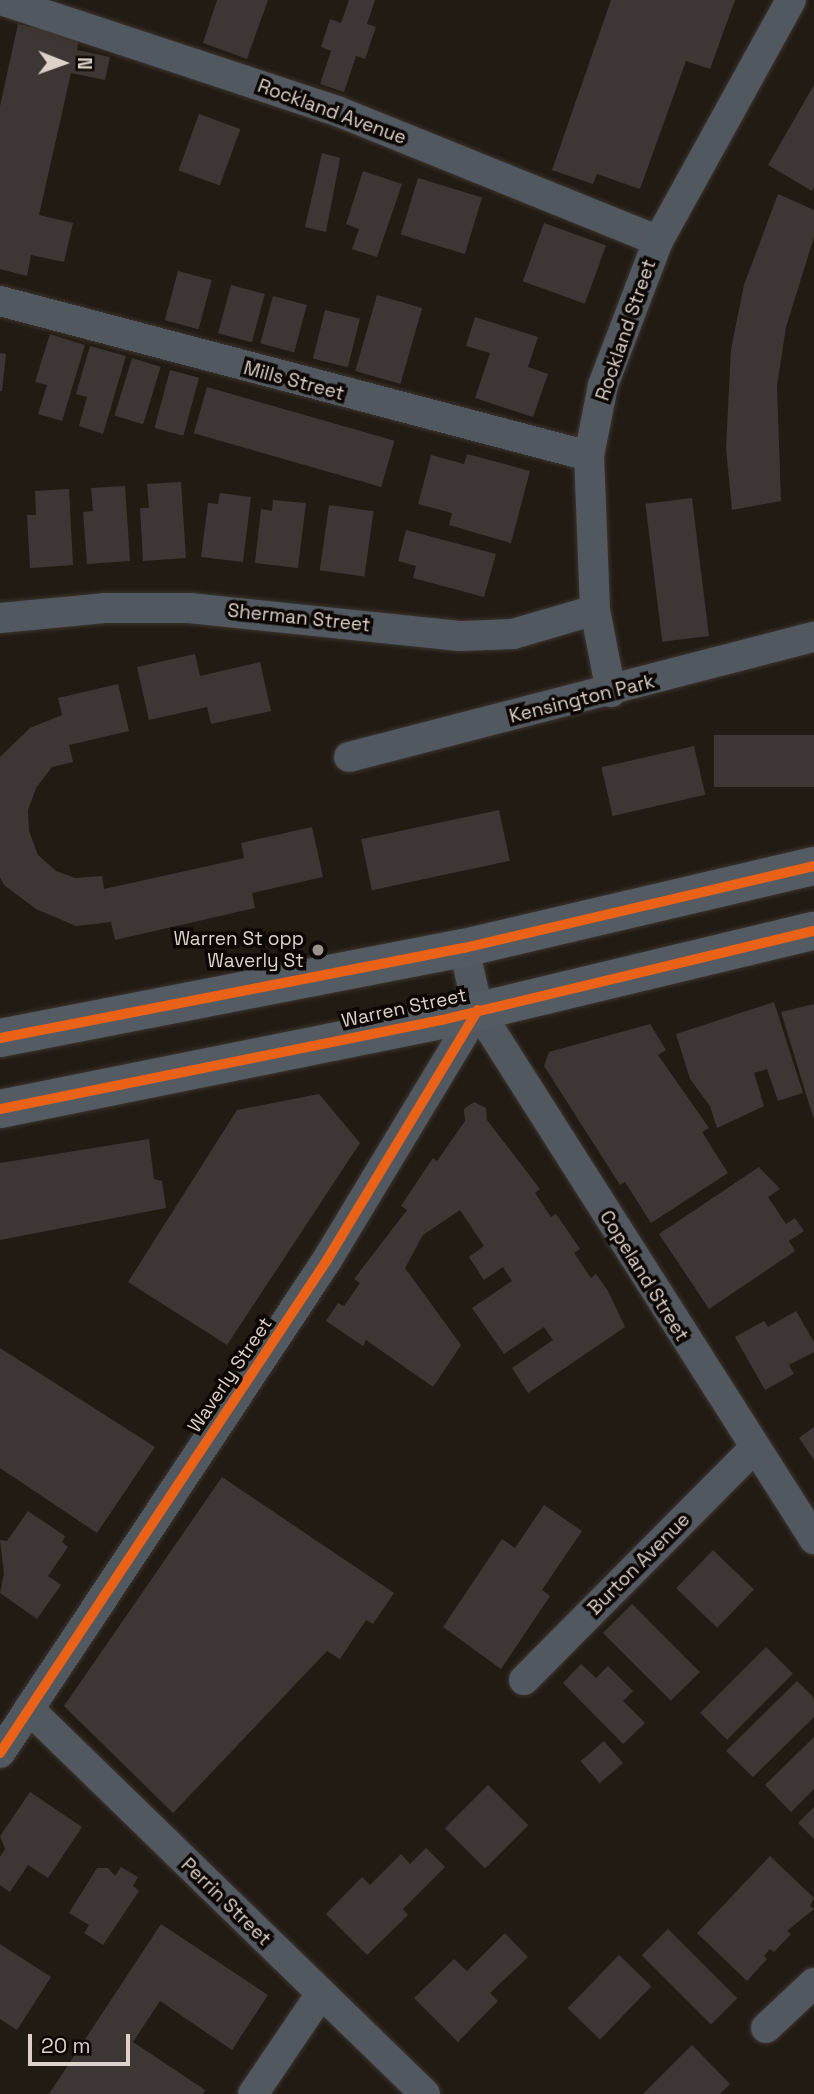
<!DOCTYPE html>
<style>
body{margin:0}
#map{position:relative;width:814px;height:2094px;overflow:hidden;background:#221b14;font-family:"Space Grotesk",sans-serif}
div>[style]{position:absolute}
.building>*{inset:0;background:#3d3634;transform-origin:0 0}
.roads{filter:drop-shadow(0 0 2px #3b352e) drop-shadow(0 0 2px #3b352e)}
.minor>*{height:30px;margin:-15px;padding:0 15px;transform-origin:15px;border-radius:15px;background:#525860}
.secondary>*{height:38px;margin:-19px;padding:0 19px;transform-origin:19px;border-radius:19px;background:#545b62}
.cycleway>*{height:10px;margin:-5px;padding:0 5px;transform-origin:5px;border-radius:5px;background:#ea6118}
.dots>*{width:19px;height:19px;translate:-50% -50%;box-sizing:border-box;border:4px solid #0c0703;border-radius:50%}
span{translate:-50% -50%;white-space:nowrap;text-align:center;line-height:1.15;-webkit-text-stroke:7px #0c0703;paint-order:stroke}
.street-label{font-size:19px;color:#dcd2ca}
.poi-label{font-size:19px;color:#dcd2ca}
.right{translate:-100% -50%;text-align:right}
.north{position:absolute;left:28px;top:28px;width:70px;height:70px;-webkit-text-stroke:5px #0c0703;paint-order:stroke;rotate:91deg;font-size:19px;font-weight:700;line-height:28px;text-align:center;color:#dcd2ca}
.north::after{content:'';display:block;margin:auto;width:24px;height:32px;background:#dcd2ca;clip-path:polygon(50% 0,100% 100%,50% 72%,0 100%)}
.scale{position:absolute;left:28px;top:2034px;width:102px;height:32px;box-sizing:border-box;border:4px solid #dcd2ca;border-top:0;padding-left:9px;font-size:21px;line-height:24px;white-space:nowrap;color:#dcd2ca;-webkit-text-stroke:5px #0c0703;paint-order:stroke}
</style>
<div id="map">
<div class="building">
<i style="clip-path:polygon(217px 0,268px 0,247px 59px,203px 43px)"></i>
<i style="clip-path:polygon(349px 0,375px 0,367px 24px,376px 27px,365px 59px,356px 56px,344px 92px,320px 84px,331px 51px,321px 47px,330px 19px,341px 23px)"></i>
<i style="clip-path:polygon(611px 0,735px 0,710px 69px,686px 61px,640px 189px,597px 174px,593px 184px,552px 170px)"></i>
<i style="clip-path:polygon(18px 24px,79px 38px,77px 50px,110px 57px,105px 80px,71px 73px,39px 215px,73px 223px,64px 262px,31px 255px,27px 276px,0 269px,0 106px)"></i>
<i style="clip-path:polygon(814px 85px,814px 187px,812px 191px,768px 165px)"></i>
<i style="left:199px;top:114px;width:44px;height:60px;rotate:20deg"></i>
<i style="clip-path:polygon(322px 153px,340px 158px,326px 232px,305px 227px)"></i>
<i style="clip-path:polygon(363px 171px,402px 184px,377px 257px,352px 249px,359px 229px,346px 224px)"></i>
<i style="left:418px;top:178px;width:67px;height:59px;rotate:17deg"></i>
<i style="clip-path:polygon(778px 194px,814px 210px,814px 237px,786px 327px,777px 386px,781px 501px,732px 510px,726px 448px,731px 349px,744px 285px)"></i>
<i style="left:544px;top:223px;width:66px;height:62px;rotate:20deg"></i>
<i style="left:178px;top:271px;width:35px;height:51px;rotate:15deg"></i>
<i style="left:231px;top:285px;width:35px;height:50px;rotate:15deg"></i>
<i style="left:377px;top:295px;width:47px;height:79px;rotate:16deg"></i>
<i style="left:273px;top:296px;width:35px;height:49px;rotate:15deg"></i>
<i style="left:325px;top:310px;width:36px;height:50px;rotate:14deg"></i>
<i style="clip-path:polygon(475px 317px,538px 337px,528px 367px,548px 374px,533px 417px,475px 398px,490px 353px,466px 346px)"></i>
<i style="clip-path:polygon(50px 334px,85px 345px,62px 421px,38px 414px,47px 385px,35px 382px)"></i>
<i style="clip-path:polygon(90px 346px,126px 356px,103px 434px,79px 426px,87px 397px,76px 394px)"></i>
<i style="clip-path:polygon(0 353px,6px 354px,2px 391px,0 391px)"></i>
<i style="left:132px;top:358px;width:30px;height:60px;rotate:17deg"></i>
<i style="left:170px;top:370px;width:30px;height:60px;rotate:15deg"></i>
<i style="left:207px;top:387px;width:195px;height:48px;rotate:16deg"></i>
<i style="clip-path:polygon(467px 454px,530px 471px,511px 543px,449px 525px,452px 513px,418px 504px,431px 455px,464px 464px)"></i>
<i style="clip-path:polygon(181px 482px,186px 558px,143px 561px,140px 508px,149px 508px,147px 484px)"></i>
<i style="clip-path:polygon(125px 486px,130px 561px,87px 564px,83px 512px,93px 511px,91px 488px)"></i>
<i style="clip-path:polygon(69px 489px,73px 565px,30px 568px,27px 515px,36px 515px,35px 491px)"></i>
<i style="clip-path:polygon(220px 493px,251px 497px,243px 562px,201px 557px,208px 503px,218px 504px)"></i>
<i style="left:692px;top:498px;width:139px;height:47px;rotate:83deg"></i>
<i style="clip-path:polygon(273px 500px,306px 503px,298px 568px,255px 563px,261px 509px,272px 511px)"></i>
<i style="left:329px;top:505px;width:45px;height:66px;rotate:8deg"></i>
<i style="clip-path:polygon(406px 530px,496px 554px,484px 597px,413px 578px,416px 566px,398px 561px)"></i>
<i style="clip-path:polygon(195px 654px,200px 676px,260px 662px,271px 711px,211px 724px,207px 707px,149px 720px,137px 667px)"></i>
<i style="clip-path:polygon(118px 684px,129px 731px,69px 745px,73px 762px,52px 767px,36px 788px,28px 810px,29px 831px,38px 855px,56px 871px,75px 878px,102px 876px,104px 889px,244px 858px,241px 843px,312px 827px,323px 877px,252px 893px,255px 908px,115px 940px,111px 922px,76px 926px,36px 909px,4px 885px,0 877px,0 757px,30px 728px,62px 715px,58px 698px)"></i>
<i style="left:814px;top:735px;width:52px;height:100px;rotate:90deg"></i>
<i style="left:694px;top:746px;width:50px;height:95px;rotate:77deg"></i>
<i style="left:499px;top:810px;width:52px;height:141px;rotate:78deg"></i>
<i style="clip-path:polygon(774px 1002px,803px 1093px,778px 1101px,767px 1069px,754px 1073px,764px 1106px,717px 1128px,710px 1106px,690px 1079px,676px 1034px)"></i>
<i style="clip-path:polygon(814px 1004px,814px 1117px,813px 1117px,781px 1012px)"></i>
<i style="clip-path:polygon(650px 1024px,666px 1050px,658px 1055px,709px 1128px,702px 1132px,728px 1173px,651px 1223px,625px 1182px,620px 1185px,544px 1066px,549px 1052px)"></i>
<i style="clip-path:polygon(319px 1094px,360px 1143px,227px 1345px,128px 1282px,237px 1110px)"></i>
<i style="clip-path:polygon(474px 1102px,486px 1108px,487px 1120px,540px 1189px,535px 1193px,551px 1217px,556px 1214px,580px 1249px,574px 1253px,591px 1278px,596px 1274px,608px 1291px,625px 1327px,528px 1393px,512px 1368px,553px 1340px,544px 1327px,504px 1354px,472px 1308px,512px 1281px,503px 1267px,484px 1280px,469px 1257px,484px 1246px,460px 1210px,423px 1235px,405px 1268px,461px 1345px,433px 1387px,366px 1340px,363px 1346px,326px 1321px,338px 1303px,344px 1306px,360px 1283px,354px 1279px,407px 1210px,401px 1206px,433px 1158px,437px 1161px,465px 1121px,464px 1109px)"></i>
<i style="clip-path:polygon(149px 1139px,154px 1179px,162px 1181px,166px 1208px,0 1240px,0 1163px)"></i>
<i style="clip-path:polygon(759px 1167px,780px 1189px,768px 1197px,786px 1224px,795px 1218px,804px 1231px,789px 1241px,795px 1251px,709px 1309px,659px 1234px)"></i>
<i style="clip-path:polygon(796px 1311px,814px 1342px,814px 1352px,789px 1365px,794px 1374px,765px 1390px,735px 1337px,764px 1321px,768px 1327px)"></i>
<i style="clip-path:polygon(0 1348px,155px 1447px,97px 1533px,0 1468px)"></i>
<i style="clip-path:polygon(814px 1427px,814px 1460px,799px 1438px)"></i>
<i style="clip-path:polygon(222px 1477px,394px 1593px,373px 1624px,366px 1620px,340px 1659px,327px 1651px,173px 1813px,64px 1706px)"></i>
<i style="clip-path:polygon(544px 1505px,582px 1531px,542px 1590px,550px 1596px,501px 1669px,443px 1627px,502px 1539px,515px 1548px)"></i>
<i style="clip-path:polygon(28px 1511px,65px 1536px,62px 1542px,68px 1547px,48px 1576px,61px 1585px,37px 1619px,0 1593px,4px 1574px,0 1540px,7px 1541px)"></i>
<i style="left:713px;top:1550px;width:57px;height:53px;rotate:44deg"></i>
<i style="left:632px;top:1604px;width:96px;height:41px;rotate:45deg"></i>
<i style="left:766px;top:1647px;width:38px;height:93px;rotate:45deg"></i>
<i style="clip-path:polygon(581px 1664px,596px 1678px,608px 1666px,633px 1691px,623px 1701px,645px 1723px,623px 1744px,563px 1683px)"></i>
<i style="clip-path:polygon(797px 1681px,814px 1698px,814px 1717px,753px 1777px,726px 1751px)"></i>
<i style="clip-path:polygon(814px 1737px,814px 1789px,791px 1812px,765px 1785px)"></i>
<i style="left:604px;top:1741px;width:29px;height:31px;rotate:49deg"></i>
<i style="left:488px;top:1785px;width:57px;height:61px;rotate:45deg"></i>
<i style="clip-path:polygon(30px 1792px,82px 1827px,48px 1878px,28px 1865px,10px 1892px,0 1885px,0 1857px,5px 1849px,0 1836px)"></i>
<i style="clip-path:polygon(814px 1807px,814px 1839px,798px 1823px)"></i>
<i style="clip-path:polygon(426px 1848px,445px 1867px,403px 1909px,408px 1915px,367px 1955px,326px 1914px,362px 1877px,370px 1885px,401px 1854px,410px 1864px)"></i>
<i style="clip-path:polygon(770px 1856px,814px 1898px,810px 1906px,814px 1909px,787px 1931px,791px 1934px,774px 1952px,770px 1949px,764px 1956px,767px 1959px,747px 1981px,697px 1933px)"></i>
<i style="clip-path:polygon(121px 1867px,138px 1877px,133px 1886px,139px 1891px,103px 1945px,84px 1933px,89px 1925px,69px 1913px,97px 1868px,108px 1868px,115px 1876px)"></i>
<i style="clip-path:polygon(161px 1924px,268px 1995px,232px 2050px,160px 2001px,133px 2042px,205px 2090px,203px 2094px,49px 2094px)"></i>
<i style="left:668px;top:1929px;width:98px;height:37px;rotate:45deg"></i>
<i style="clip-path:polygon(505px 1933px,528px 1957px,490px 1993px,498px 2001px,458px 2042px,414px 1998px,454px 1959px,467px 1971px)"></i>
<i style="clip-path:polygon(0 1944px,51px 1977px,17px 2030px,0 2019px)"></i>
<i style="left:619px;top:1955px;width:45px;height:74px;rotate:44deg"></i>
<i style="clip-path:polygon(692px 2045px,730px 2084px,720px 2094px,643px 2094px)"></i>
</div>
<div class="roads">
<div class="minor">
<i style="left:1px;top:0;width:354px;rotate:18.3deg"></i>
<i style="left:337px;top:111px;width:346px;rotate:22deg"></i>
<i style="left:0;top:301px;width:609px;rotate:14.74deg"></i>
<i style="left:0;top:618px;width:105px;rotate:-5.4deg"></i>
<i style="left:105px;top:608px;width:84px"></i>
<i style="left:189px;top:608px;width:272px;rotate:5.9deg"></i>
<i style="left:460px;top:636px;width:53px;rotate:-2.2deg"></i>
<i style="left:513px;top:634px;width:85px;rotate:-16.3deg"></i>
<i style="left:611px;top:692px;width:84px;rotate:-101deg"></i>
<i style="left:595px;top:610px;width:154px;rotate:-92.2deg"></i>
<i style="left:589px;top:456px;width:72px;rotate:-78.8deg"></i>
<i style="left:603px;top:385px;width:154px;rotate:-69.1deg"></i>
<i style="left:658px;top:241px;width:275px;rotate:-61.1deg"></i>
<i style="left:349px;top:757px;width:480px;rotate:-14.5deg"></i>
<i style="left:464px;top:948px;width:64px;rotate:77.3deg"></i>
<i style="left:478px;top:1010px;width:627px;rotate:57.58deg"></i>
<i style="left:524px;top:1680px;width:327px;rotate:-45.2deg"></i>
<i style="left:29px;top:1709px;width:552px;rotate:44.19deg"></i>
<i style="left:0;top:1753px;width:592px;rotate:-56.44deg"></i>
<i style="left:327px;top:1260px;width:292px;rotate:-58.9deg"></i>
<i style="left:766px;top:2028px;width:66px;rotate:-43.2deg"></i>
<i style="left:253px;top:2094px;width:120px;rotate:-55.9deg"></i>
</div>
<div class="secondary">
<i style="left:0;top:1038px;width:473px;rotate:-11deg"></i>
<i style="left:464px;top:948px;width:359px;rotate:-13.2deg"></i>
<i style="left:0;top:1109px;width:451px;rotate:-11.4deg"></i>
<i style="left:442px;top:1020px;width:382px;rotate:-13.5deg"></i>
</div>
</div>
<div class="cycleway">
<i style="left:0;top:1038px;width:473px;rotate:-11deg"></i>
<i style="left:464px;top:948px;width:359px;rotate:-13.2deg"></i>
<i style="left:0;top:1109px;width:451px;rotate:-11.4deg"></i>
<i style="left:442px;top:1020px;width:382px;rotate:-13.5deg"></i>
<i style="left:0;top:1753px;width:592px;rotate:-56.44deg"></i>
<i style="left:327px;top:1260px;width:292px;rotate:-58.9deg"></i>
</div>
<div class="dots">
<i style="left:318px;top:950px;background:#9b928a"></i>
</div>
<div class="street-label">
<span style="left:332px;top:112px;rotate:20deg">Rockland Avenue</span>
<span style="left:626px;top:330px;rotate:-71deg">Rockland Street</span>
<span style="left:294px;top:381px;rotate:15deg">Mills Street</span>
<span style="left:299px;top:618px;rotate:6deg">Sherman Street</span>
<span style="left:582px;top:699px;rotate:-14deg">Kensington Park</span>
<span style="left:404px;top:1008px;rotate:-12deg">Warren Street</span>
<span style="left:644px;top:1276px;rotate:58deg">Copeland Street</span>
<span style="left:230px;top:1375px;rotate:-56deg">Waverly Street</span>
<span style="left:639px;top:1564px;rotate:-45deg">Burton Avenue</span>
<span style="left:226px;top:1902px;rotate:44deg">Perrin Street</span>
</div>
<div class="poi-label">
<span class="right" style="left:304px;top:950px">Warren St opp<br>Waverly St</span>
</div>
<div class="north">N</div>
<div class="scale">20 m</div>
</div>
